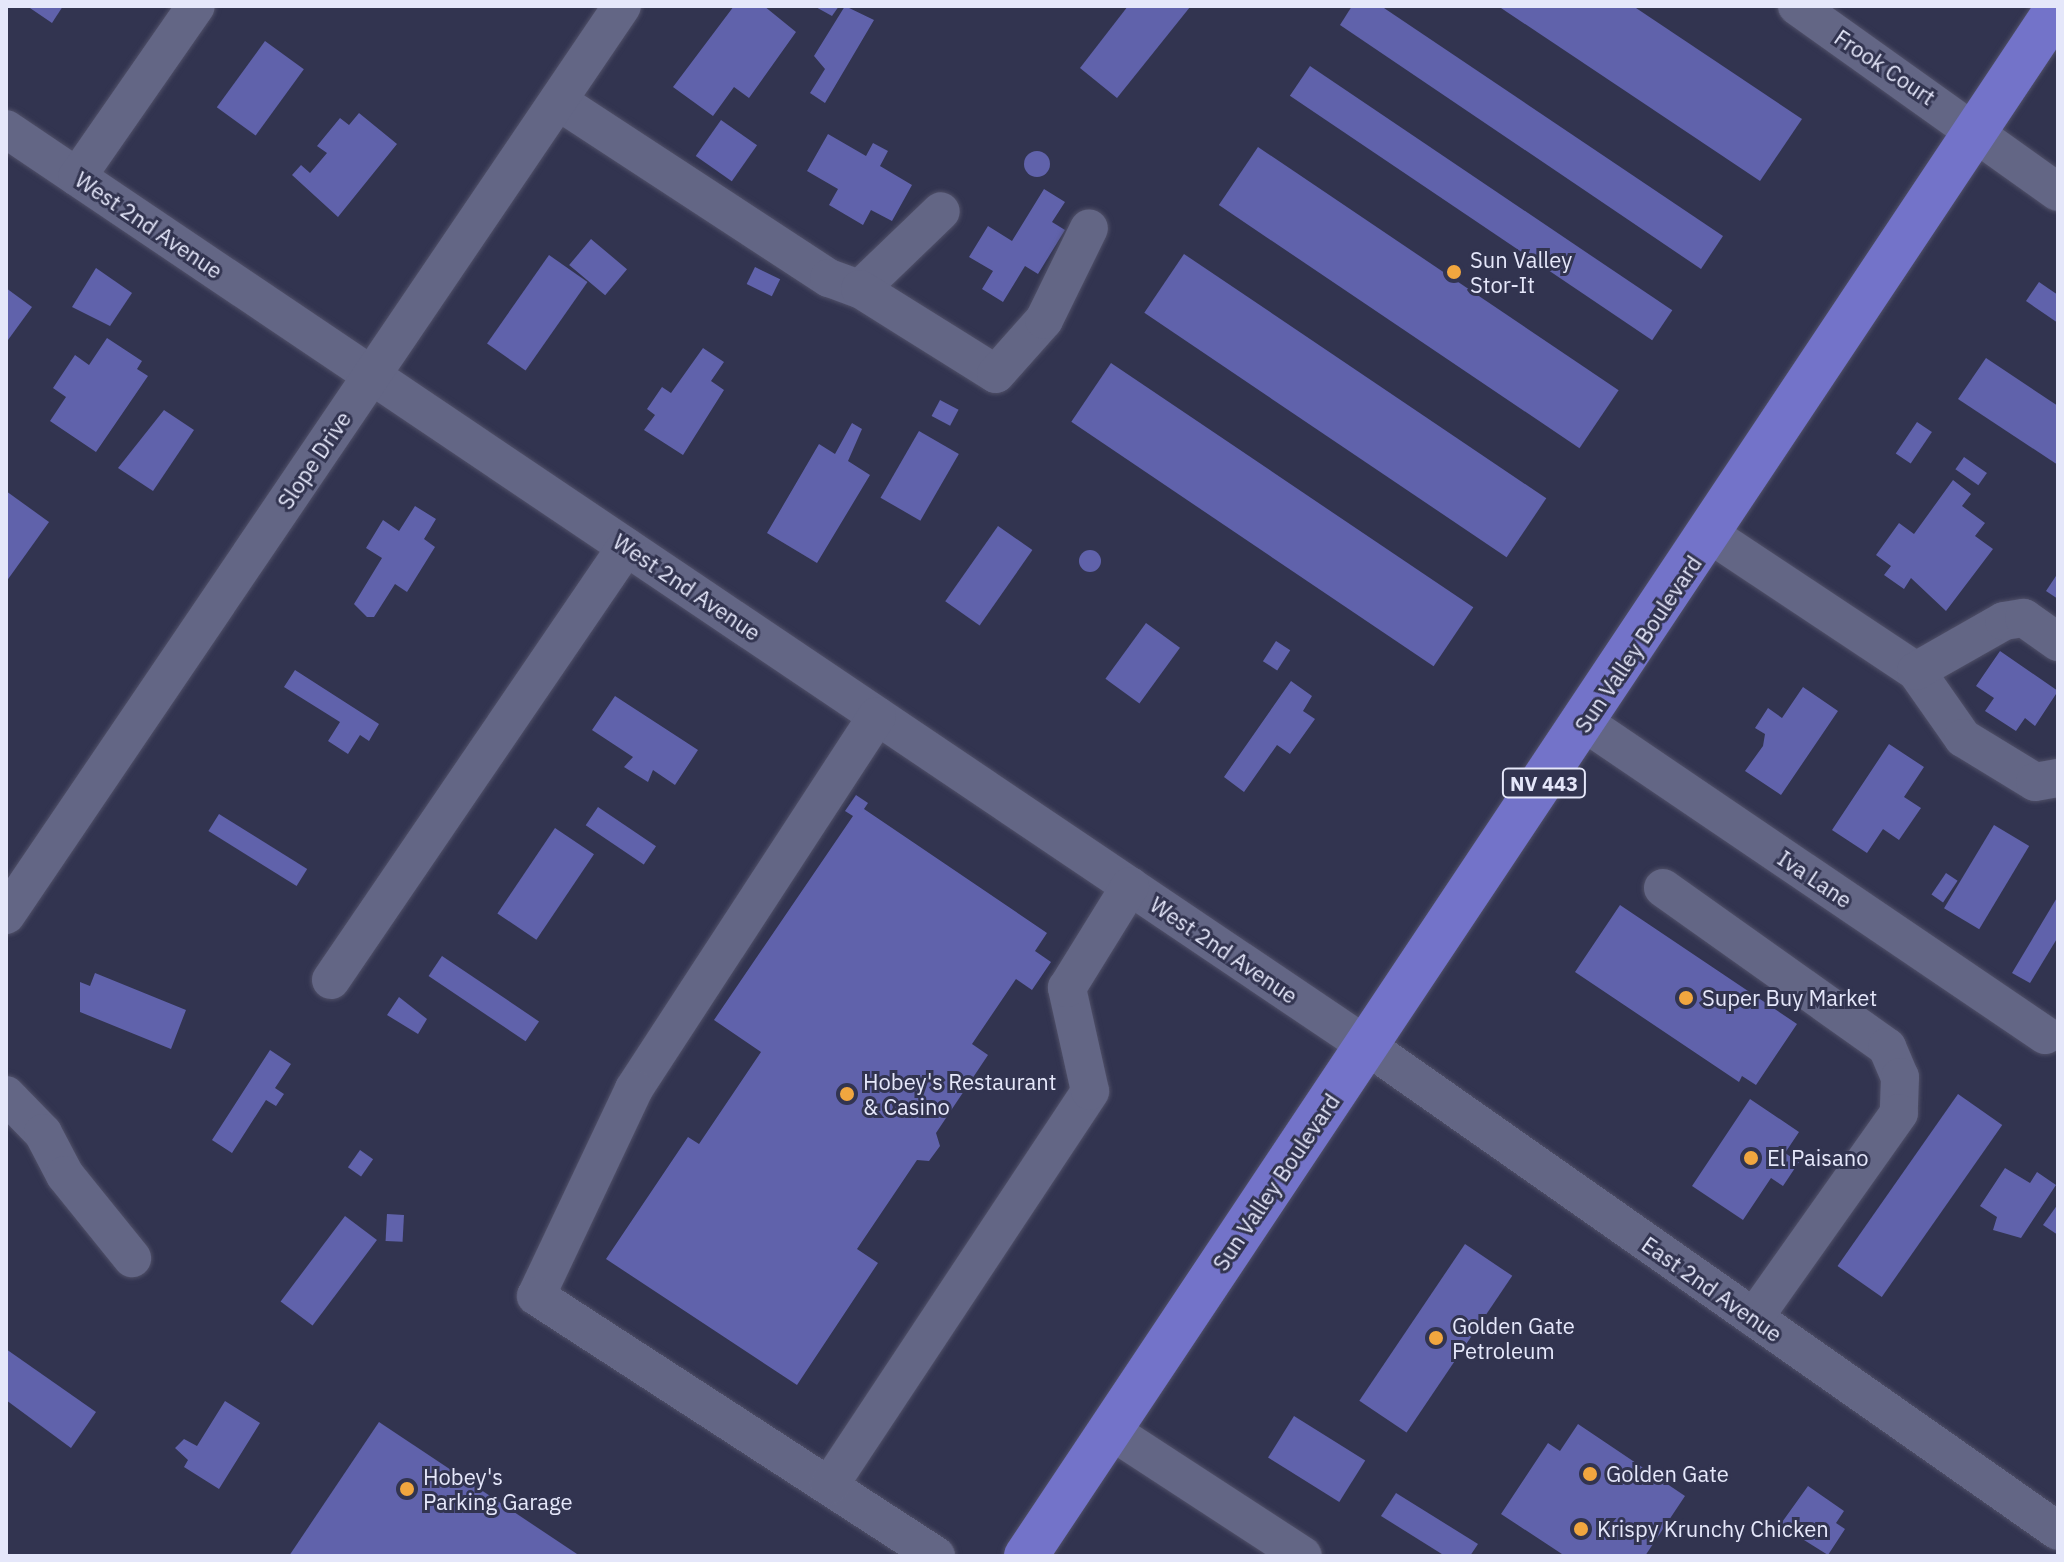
<!DOCTYPE html>
<style>
body{margin:0}
#map{position:relative;width:2064px;height:1562px;overflow:hidden;background:#323450;font-family:"IBM Plex Sans",sans-serif}
div>[style]{position:absolute}
.building>*{inset:0;background:#6062ab;transform-origin:0 0}
.round{border-radius:50%}
.roads{filter:drop-shadow(0 0 2px #505068) drop-shadow(0 0 2px #505068)}
.minor>*{height:38px;margin:-19px;padding:0 19px;transform-origin:19px;border-radius:19px;background:#636685}
.major>*{height:44px;margin:-22px;padding:0 22px;transform-origin:22px;border-radius:22px;background:#7373c9}
.dots>*{width:22px;height:22px;translate:-50% -50%;box-sizing:border-box;border:4px solid #323450;border-radius:50%}
span{translate:-50% -50%;white-space:nowrap;text-align:center;line-height:1.15;-webkit-text-stroke:6px #323450;paint-order:stroke}
.shield-label span{padding:2px 6px;background:#323450;border:2px solid;border-radius:6px;-webkit-text-stroke-width:0}
.shield-label{font-size:20px;color:#e5e7fa;font-weight:700}
.street-label{font-size:22px;color:#e5e7fa}
.poi-label{font-size:22px;color:#e5e7fa}
.left{translate:0 -50%;text-align:left}
.frame{position:absolute;inset:0;border:8px solid #e5e7fa;pointer-events:none}
</style>
<div id="map">
<div class="building">
<i style="clip-path:polygon(27px 6px,63px 6px,52px 23px)"></i>
<i style="clip-path:polygon(734px 6px,764px 6px,796px 32px,749px 98px,734px 87px,713px 116px,673px 87px)"></i>
<i style="clip-path:polygon(814px 6px,839px 6px,832px 16px)"></i>
<i style="clip-path:polygon(845px 6px,874px 20px,825px 103px,810px 93px,825px 69px,814px 56px)"></i>
<i style="clip-path:polygon(1128px 6px,1190px 7px,1117px 98px,1080px 68px)"></i>
<i style="clip-path:polygon(1352px 6px,1381px 6px,1723px 236px,1701px 269px,1340px 25px)"></i>
<i style="clip-path:polygon(1498px 6px,1633px 6px,1802px 119px,1760px 181px)"></i>
<i style="left:265px;top:41px;width:48px;height:82px;rotate:36deg"></i>
<i style="left:1310px;top:66px;width:437px;height:36px;rotate:34deg"></i>
<i style="clip-path:polygon(359px 113px,397px 144px,338px 217px,292px 175px,301px 165px,310px 173px,327px 153px,317px 146px,340px 118px,349px 125px)"></i>
<i style="left:721px;top:120px;width:44px;height:44px;rotate:35deg"></i>
<i style="clip-path:polygon(828px 134px,866px 156px,873px 143px,888px 151px,880px 166px,912px 185px,892px 221px,871px 210px,863px 225px,829px 205px,838px 189px,807px 171px)"></i>
<i style="left:1258px;top:147px;width:435px;height:70px;rotate:34deg"></i>
<i class="round" style="left:1024px;top:151px;width:26px;height:26px"></i>
<i style="clip-path:polygon(1044px 189px,1065px 202px,1052px 222px,1065px 230px,1038px 274px,1025px 266px,1003px 302px,982px 289px,993px 271px,969px 257px,988px 226px,1012px 241px)"></i>
<i style="left:591px;top:239px;width:47px;height:34px;rotate:40deg"></i>
<i style="left:1184px;top:254px;width:437px;height:71px;rotate:34deg"></i>
<i style="left:549px;top:255px;width:47px;height:108px;rotate:35deg"></i>
<i style="left:755px;top:267px;width:28px;height:19px;rotate:26deg"></i>
<i style="clip-path:polygon(96px 268px,132px 293px,110px 326px,72px 307px)"></i>
<i style="clip-path:polygon(2039px 282px,2058px 295px,2058px 323px,2026px 301px)"></i>
<i style="clip-path:polygon(6px 288px,32px 307px,8px 340px,6px 339px)"></i>
<i style="clip-path:polygon(107px 338px,142px 361px,137px 369px,148px 376px,96px 452px,50px 421px,66px 397px,53px 388px,75px 355px,89px 365px)"></i>
<i style="clip-path:polygon(703px 348px,724px 362px,711px 381px,724px 390px,683px 455px,644px 430px,655px 415px,647px 409px,662px 387px,671px 393px)"></i>
<i style="clip-path:polygon(1986px 358px,2058px 406px,2058px 465px,1958px 399px)"></i>
<i style="left:1111px;top:363px;width:437px;height:71px;rotate:34deg"></i>
<i style="left:940px;top:400px;width:21px;height:18px;rotate:28deg"></i>
<i style="clip-path:polygon(164px 410px,194px 430px,153px 491px,118px 468px)"></i>
<i style="left:1917px;top:422px;width:18px;height:38px;rotate:34deg"></i>
<i style="clip-path:polygon(852px 423px,862px 429px,848px 461px,870px 475px,817px 563px,767px 533px,819px 444px,835px 454px)"></i>
<i style="left:919px;top:431px;width:46px;height:77px;rotate:30deg"></i>
<i style="left:1964px;top:457px;width:28px;height:15px;rotate:35deg"></i>
<i style="clip-path:polygon(1953px 480px,1971px 494px,1962px 506px,1985px 523px,1975px 536px,1993px 549px,1946px 611px,1911px 578px,1904px 589px,1884px 575px,1891px 566px,1876px 555px,1899px 523px,1914px 534px)"></i>
<i style="clip-path:polygon(6px 491px,49px 522px,6px 582px)"></i>
<i style="clip-path:polygon(415px 506px,436px 519px,424px 539px,435px 547px,407px 592px,395px 584px,374px 617px,367px 617px,354px 604px,382px 558px,366px 548px,383px 520px,399px 531px)"></i>
<i style="left:998px;top:526px;width:42px;height:92px;rotate:35deg"></i>
<i class="round" style="left:1079px;top:550px;width:22px;height:22px"></i>
<i style="clip-path:polygon(2058px 573px,2058px 599px,2046px 591px)"></i>
<i style="left:1146px;top:623px;width:42px;height:69px;rotate:36deg"></i>
<i style="left:1276px;top:641px;width:17px;height:24px;rotate:33deg"></i>
<i style="clip-path:polygon(2000px 651px,2058px 691px,2035px 726px,2025px 718px,2016px 731px,1985px 711px,1994px 698px,1976px 686px)"></i>
<i style="clip-path:polygon(295px 670px,379px 724px,369px 741px,360px 735px,348px 754px,328px 741px,340px 722px,284px 687px)"></i>
<i style="clip-path:polygon(1291px 681px,1312px 696px,1303px 711px,1315px 719px,1290px 754px,1277px 745px,1244px 792px,1224px 777px)"></i>
<i style="clip-path:polygon(1803px 687px,1838px 711px,1781px 795px,1745px 771px,1763px 746px,1765px 734px,1755px 728px,1768px 708px,1782px 718px)"></i>
<i style="clip-path:polygon(615px 696px,698px 750px,675px 785px,653px 770px,648px 782px,624px 767px,633px 757px,592px 730px)"></i>
<i style="clip-path:polygon(1889px 744px,1924px 767px,1904px 797px,1921px 808px,1899px 840px,1883px 829px,1867px 853px,1832px 830px)"></i>
<i style="clip-path:polygon(856px 795px,868px 803px,864px 809px,1047px 933px,1035px 951px,1051px 962px,1032px 990px,1016px 979px,972px 1044px,988px 1055px,936px 1133px,940px 1146px,929px 1161px,917px 1160px,857px 1249px,878px 1263px,797px 1385px,606px 1259px,688px 1137px,699px 1144px,761px 1052px,714px 1020px,853px 816px,845px 811px)"></i>
<i style="left:598px;top:807px;width:70px;height:22px;rotate:34deg"></i>
<i style="left:219px;top:814px;width:104px;height:20px;rotate:32deg"></i>
<i style="left:1994px;top:825px;width:41px;height:97px;rotate:31deg"></i>
<i style="left:555px;top:828px;width:47px;height:103px;rotate:34deg"></i>
<i style="left:1946px;top:873px;width:14px;height:26px;rotate:34deg"></i>
<i style="clip-path:polygon(2058px 896px,2058px 937px,2030px 983px,2012px 973px)"></i>
<i style="clip-path:polygon(1620px 905px,1797px 1024px,1756px 1085px,1742px 1076px,1739px 1082px,1575px 972px)"></i>
<i style="left:442px;top:956px;width:117px;height:24px;rotate:34deg"></i>
<i style="clip-path:polygon(95px 973px,186px 1010px,171px 1049px,80px 1012px,80px 982px,90px 986px)"></i>
<i style="clip-path:polygon(399px 997px,427px 1019px,418px 1034px,387px 1015px)"></i>
<i style="clip-path:polygon(270px 1050px,291px 1064px,275px 1088px,284px 1094px,276px 1106px,266px 1100px,232px 1153px,212px 1140px)"></i>
<i style="left:1958px;top:1094px;width:54px;height:210px;rotate:35deg"></i>
<i style="clip-path:polygon(1750px 1099px,1799px 1132px,1785px 1153px,1799px 1162px,1783px 1186px,1771px 1178px,1743px 1220px,1692px 1186px)"></i>
<i style="left:360px;top:1150px;width:16px;height:21px;rotate:35deg"></i>
<i style="clip-path:polygon(2005px 1168px,2030px 1183px,2037px 1172px,2056px 1185px,2021px 1238px,1993px 1230px,1997px 1217px,1980px 1206px)"></i>
<i style="clip-path:polygon(2058px 1204px,2058px 1235px,2043px 1225px)"></i>
<i style="left:387px;top:1214px;width:17px;height:27px;rotate:3deg"></i>
<i style="left:345px;top:1216px;width:40px;height:107px;rotate:37deg"></i>
<i style="left:1465px;top:1244px;width:57px;height:189px;rotate:34deg"></i>
<i style="clip-path:polygon(6px 1349px,96px 1412px,71px 1448px,6px 1400px)"></i>
<i style="clip-path:polygon(225px 1401px,260px 1423px,219px 1489px,184px 1467px,188px 1460px,175px 1448px,184px 1439px,197px 1446px)"></i>
<i style="left:1294px;top:1416px;width:84px;height:49px;rotate:32deg"></i>
<i style="clip-path:polygon(379px 1422px,580px 1556px,289px 1556px)"></i>
<i style="clip-path:polygon(1578px 1424px,1685px 1496px,1645px 1556px,1565px 1556px,1501px 1514px,1548px 1443px,1560px 1451px)"></i>
<i style="clip-path:polygon(1808px 1486px,1844px 1511px,1836px 1523px,1845px 1529px,1828px 1555px,1780px 1525px)"></i>
<i style="clip-path:polygon(1396px 1493px,1478px 1544px,1470px 1556px,1445px 1556px,1381px 1516px)"></i>
</div>
<div class="roads">
<div class="minor">
<i style="left:1797px;top:6px;width:320px;rotate:35.5deg"></i>
<i style="left:558px;top:101px;width:324px;rotate:33.2deg"></i>
<i style="left:829px;top:278px;width:33px;rotate:20deg"></i>
<i style="left:860px;top:289px;width:112px;rotate:-43.9deg"></i>
<i style="left:6px;top:129px;width:1641px;rotate:33.97deg"></i>
<i style="left:1367px;top:1046px;width:844px;rotate:35.06deg"></i>
<i style="left:77px;top:177px;width:208px;rotate:-55.2deg"></i>
<i style="left:860px;top:289px;width:160px;rotate:32deg"></i>
<i style="left:996px;top:374px;width:72px;rotate:-48.4deg"></i>
<i style="left:1044px;top:320px;width:102px;rotate:-63.9deg"></i>
<i style="left:1711px;top:535px;width:246px;rotate:33.6deg"></i>
<i style="left:1916px;top:671px;width:82px;rotate:55deg"></i>
<i style="left:1963px;top:738px;width:84px;rotate:31.4deg"></i>
<i style="left:2035px;top:782px;width:23px;rotate:-10deg"></i>
<i style="left:1916px;top:671px;width:101px;rotate:-29.6deg"></i>
<i style="left:2004px;top:621px;width:20px;rotate:-9deg"></i>
<i style="left:2024px;top:618px;width:42px;rotate:35.2deg"></i>
<i style="left:877px;top:716px;width:445px;rotate:123.1deg"></i>
<i style="left:634px;top:1089px;width:229px;rotate:115.3deg"></i>
<i style="left:536px;top:1296px;width:477px;rotate:33deg"></i>
<i style="left:1585px;top:723px;width:556px;rotate:34.15deg"></i>
<i style="left:1663px;top:888px;width:275px;rotate:35.4deg"></i>
<i style="left:1887px;top:1047px;width:33px;rotate:67deg"></i>
<i style="left:1900px;top:1077px;width:36px;rotate:92deg"></i>
<i style="left:1899px;top:1113px;width:251px;rotate:125.3deg"></i>
<i style="left:6px;top:915px;width:1098px;rotate:-55.88deg"></i>
<i style="left:331px;top:980px;width:524px;rotate:-55.73deg"></i>
<i style="left:6px;top:1095px;width:53px;rotate:45.8deg"></i>
<i style="left:43px;top:1133px;width:47px;rotate:62.4deg"></i>
<i style="left:65px;top:1175px;width:107px;rotate:51.1deg"></i>
<i style="left:1110px;top:1430px;width:230px;rotate:33.1deg"></i>
<i style="left:829px;top:1486px;width:473px;rotate:-56.5deg"></i>
<i style="left:1090px;top:1091px;width:106px;rotate:-102.6deg"></i>
<i style="left:1067px;top:988px;width:120px;rotate:-58.3deg"></i>
</div>
<div class="major">
<i style="left:1026px;top:1556px;width:1861px;rotate:-56.33deg"></i>
</div>
</div>
<div class="dots">
<i style="left:1454px;top:272px;background:#f1a63f"></i>
<i style="left:1686px;top:998px;background:#f1a63f"></i>
<i style="left:847px;top:1094px;background:#f1a63f"></i>
<i style="left:1751px;top:1158px;background:#f1a63f"></i>
<i style="left:1436px;top:1338px;background:#f1a63f"></i>
<i style="left:1590px;top:1474px;background:#f1a63f"></i>
<i style="left:407px;top:1489px;background:#f1a63f"></i>
<i style="left:1581px;top:1529px;background:#f1a63f"></i>
</div>
<div class="shield-label">
<span style="left:1544px;top:783px">NV 443</span>
</div>
<div class="street-label">
<span style="left:1885px;top:67px;rotate:34deg">Frook Court</span>
<span style="left:149px;top:225px;rotate:34deg">West 2nd Avenue</span>
<span style="left:314px;top:460px;rotate:-56deg">Slope Drive</span>
<span style="left:687px;top:587px;rotate:34deg">West 2nd Avenue</span>
<span style="left:1638px;top:644px;rotate:-56deg">Sun Valley Boulevard</span>
<span style="left:1815px;top:879px;rotate:34deg">Iva Lane</span>
<span style="left:1224px;top:950px;rotate:34deg">West 2nd Avenue</span>
<span style="left:1276px;top:1182px;rotate:-56deg">Sun Valley Boulevard</span>
<span style="left:1712px;top:1289px;rotate:35deg">East 2nd Avenue</span>
</div>
<div class="poi-label">
<span class="left" style="left:1470px;top:272px">Sun Valley<br>Stor-It</span>
<span class="left" style="left:1702px;top:998px">Super Buy Market</span>
<span class="left" style="left:863px;top:1094px">Hobey's Restaurant<br>&amp; Casino</span>
<span class="left" style="left:1767px;top:1158px">El Paisano</span>
<span class="left" style="left:1452px;top:1338px">Golden Gate<br>Petroleum</span>
<span class="left" style="left:1606px;top:1474px">Golden Gate</span>
<span class="left" style="left:423px;top:1489px">Hobey's<br>Parking Garage</span>
<span class="left" style="left:1597px;top:1529px">Krispy Krunchy Chicken</span>
</div>
<div class="frame"></div>
</div>
